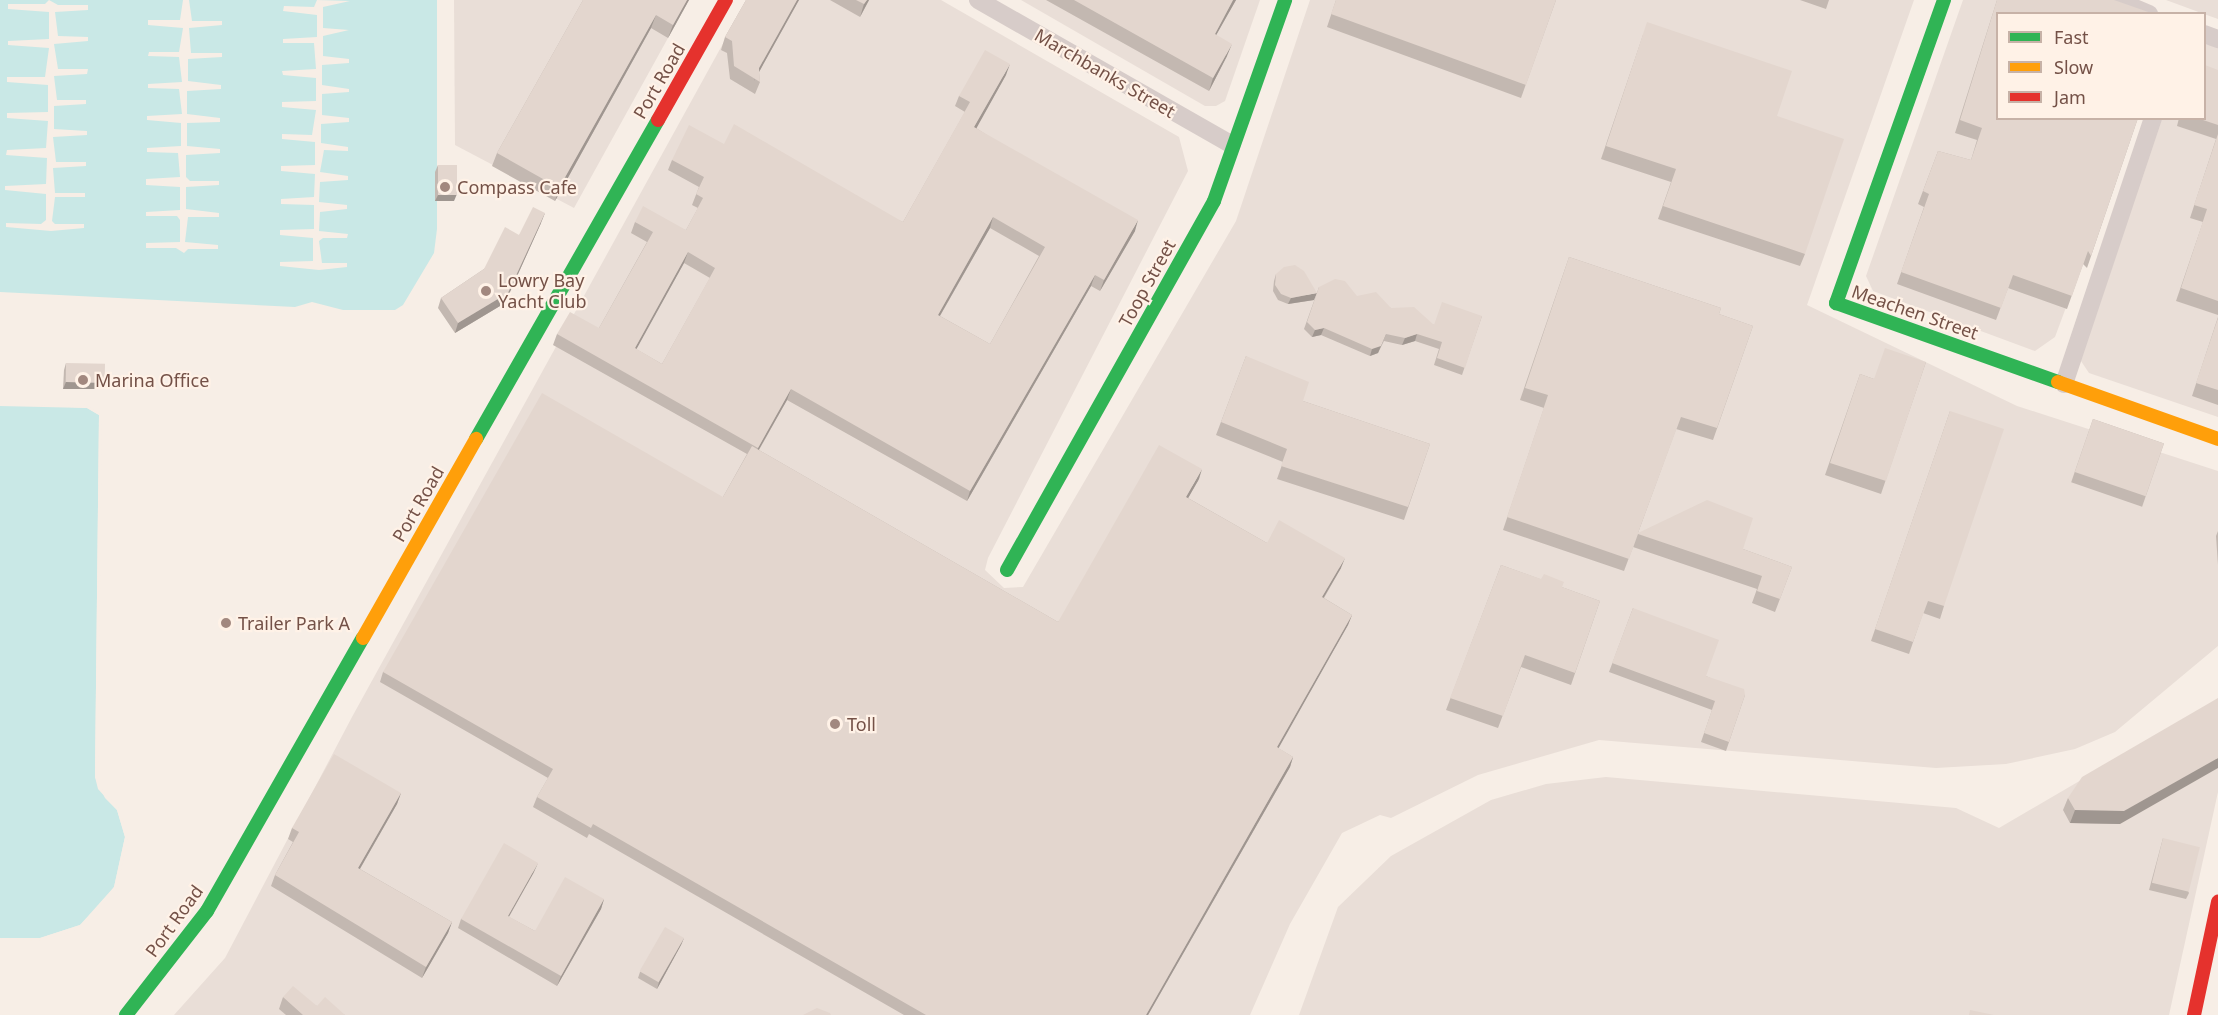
<!DOCTYPE html>
<style>
body{margin:0}
#map{position:relative;width:2218px;height:1015px;overflow:hidden;background:#f7eee6;font-family:"Noto Sans",sans-serif}
div>[style]{position:absolute}
.industrial>*{inset:0;background:#e9ded7}
.water>*{inset:0;background:#c9e8e6}
.pier>*{inset:0;background:#f7eee6}
.street>*{height:18px;margin:-9px;padding:0 9px;transform-origin:9px;border-radius:9px;background:#d7ccc9}
.fast>*{height:14px;margin:-7px;padding:0 7px;transform-origin:7px;border-radius:7px;background:#30b455}
.slow>*{height:14px;margin:-7px;padding:0 7px;transform-origin:7px;border-radius:7px;background:#ff9f0a}
.jam>*{height:14px;margin:-7px;padding:0 7px;transform-origin:7px;border-radius:7px;background:#e5322d}
.wall>*{inset:0;background:#c3b8b1;transform-origin:0 0}
.shaded-wall>*{inset:0;background:#9f9690}
.building>*{inset:0;background:#e3d6ce;transform-origin:0 0}
.dots>*{width:16px;height:16px;translate:-50% -50%;box-sizing:border-box;border:3px solid #fff2e7;border-radius:50%}
span{translate:-50% -50%;white-space:nowrap;text-align:center;line-height:1.15;-webkit-text-stroke:4.5px #fff2e7;paint-order:stroke}
.street-label{font-size:18px;color:#745147}
.poi-label{font-size:18px;color:#745147}
.left{translate:0 -50%;text-align:left}
.legend{position:absolute;left:1996px;top:12px;width:210px;height:108px;box-sizing:border-box;background:#fff2e7;border:2px solid #c7b2a7;margin:0;padding:8px 10px;list-style:none;font-size:18px;color:#745147}
.legend li{display:flex;align-items:center;gap:12px;height:30px}
.legend b{width:30px;border:2px solid #c7b2a7}
</style>
<div id="map">
<div class="industrial">
<i style="clip-path:polygon(454px 0,689px 0,574px 208px,455px 145px)"></i>
<i style="clip-path:polygon(747px 0,941px 0,1179px 137px,1188px 171px,988px 558px,985px 570px,1004px 588px,1023px 587px,1236px 221px,1310px 0,1914px 0,1807px 305px,2017px 406px,2218px 471px,2218px 646px,2115px 732px,2075px 749px,2006px 764px,1936px 768px,1599px 740px,1478px 775px,1391px 818px,1380px 815px,1342px 833px,1290px 924px,1250px 1015px,174px 1015px,225px 958px,352px 717px)"></i>
<i style="clip-path:polygon(1021px 0,1260px 0,1225px 101px,1216px 106px,1205px 106px)"></i>
<i style="clip-path:polygon(1963px 0,2100px 0,1998px 14px,1998px 118px,2136px 119px,2055px 337px,2035px 351px,1873px 291px,1866px 276px)"></i>
<i style="clip-path:polygon(2166px 0,2218px 0,2218px 19px,2204px 14px)"></i>
<i style="clip-path:polygon(2205px 44px,2218px 47px,2218px 417px,2089px 373px,2079px 358px,2161px 119px,2204px 118px)"></i>
<i style="clip-path:polygon(2218px 700px,2218px 792px,2169px 1015px,1299px 1015px,1338px 907px,1391px 856px,1491px 800px,1546px 784px,1606px 777px,1956px 808px,1999px 828px)"></i>
</div>
<div class="water">
<i style="clip-path:polygon(0 0,437px 0,437px 229px,434px 253px,403px 305px,395px 310px,343px 310px,312px 302px,295px 307px,0 292px)"></i>
<i style="clip-path:polygon(0 406px,87px 408px,99px 415px,95px 777px,105px 798px,117px 810px,125px 837px,114px 887px,98px 908px,80px 925px,40px 938px,0 938px)"></i>
</div>
<div class="pier">
<i style="clip-path:polygon(49px 0,58px 5px,88px 5px,88px 10px,55px 12px,58px 36px,88px 37px,88px 41px,54px 44px,58px 69px,88px 69px,87px 74px,54px 76px,57px 100px,86px 100px,86px 104px,54px 106px,54px 129px,87px 131px,87px 135px,53px 137px,56px 162px,86px 162px,86px 166px,53px 168px,55px 193px,85px 193px,85px 197px,55px 197px,52px 221px,55px 224px,84px 224px,84px 228px,51px 231px,6px 227px,6px 223px,41px 224px,46px 220px,46px 194px,5px 190px,5px 186px,46px 184px,47px 158px,6px 155px,7px 150px,46px 148px,48px 121px,7px 118px,7px 113px,48px 112px,48px 85px,7px 82px,7px 77px,45px 77px,49px 48px,8px 45px,8px 41px,49px 39px,49px 12px,8px 9px,8px 4px,45px 4px)"></i>
<i style="clip-path:polygon(183px 0,189px 0,192px 21px,222px 21px,222px 25px,189px 28px,191px 53px,222px 53px,222px 57px,188px 59px,188px 81px,221px 85px,221px 89px,187px 91px,187px 114px,220px 118px,220px 122px,187px 123px,187px 146px,220px 149px,220px 153px,186px 155px,186px 177px,190px 181px,219px 181px,219px 185px,186px 187px,186px 209px,219px 213px,219px 217px,188px 217px,185px 242px,218px 245px,218px 249px,188px 249px,184px 253px,176px 248px,146px 248px,146px 243px,180px 242px,180px 220px,177px 216px,146px 216px,146px 212px,180px 210px,180px 187px,146px 185px,146px 179px,180px 177px,178px 153px,147px 152px,147px 148px,181px 146px,181px 123px,147px 120px,147px 116px,182px 114px,179px 89px,148px 88px,148px 84px,182px 82px,179px 57px,148px 56px,149px 52px,179px 52px,183px 28px,148px 25px,148px 20px,180px 20px)"></i>
<i style="clip-path:polygon(317px 0,350px 1px,323px 7px,323px 28px,349px 30px,323px 36px,323px 56px,349px 59px,349px 63px,322px 65px,322px 85px,349px 89px,349px 92px,322px 94px,322px 115px,349px 118px,349px 122px,321px 124px,321px 143px,348px 147px,348px 151px,324px 150px,320px 172px,348px 176px,348px 180px,320px 182px,319px 202px,347px 205px,347px 209px,320px 212px,319px 231px,348px 234px,347px 238px,323px 238px,319px 241px,322px 263px,347px 263px,347px 267px,319px 270px,280px 266px,280px 262px,313px 261px,313px 238px,280px 235px,280px 230px,314px 229px,314px 205px,281px 204px,281px 199px,314px 197px,315px 174px,281px 171px,281px 166px,315px 165px,315px 142px,282px 139px,282px 134px,312px 135px,316px 110px,282px 107px,282px 102px,316px 101px,316px 78px,283px 75px,282px 71px,316px 69px,314px 43px,283px 43px,283px 39px,317px 37px,317px 15px,283px 11px,284px 6px,314px 7px)"></i>
<i style="clip-path:polygon(0 403px,87px 405px,102px 415px,98px 777px,101px 788px,120px 809px,128px 838px,117px 888px,100px 910px,81px 928px,41px 941px,0 938px,40px 938px,80px 925px,114px 887px,125px 837px,117px 810px,98px 789px,95px 777px,99px 415px,87px 408px)"></i>
</div>
<div class="street">
<i style="left:978px;top:0;width:292px;rotate:29.7deg"></i>
<i style="left:2116px;top:0;width:36px;rotate:23deg"></i>
<i style="left:2204px;top:34px;width:15px;rotate:20deg"></i>
<i style="left:2064px;top:384px;width:280px;rotate:-71.5deg"></i>
</div>
<div class="fast">
<i style="left:1944px;top:0;width:322px;rotate:109.6deg"></i>
<i style="left:1836px;top:303px;width:236px;rotate:19.6deg"></i>
<i style="left:476px;top:439px;width:367px;rotate:-60.3deg"></i>
<i style="left:1007px;top:570px;width:423px;rotate:-60.7deg"></i>
<i style="left:1214px;top:201px;width:213px;rotate:-70.5deg"></i>
<i style="left:126px;top:1015px;width:132px;rotate:-52.1deg"></i>
<i style="left:207px;top:911px;width:314px;rotate:-60.3deg"></i>
</div>
<div class="slow">
<i style="left:2058px;top:382px;width:170px;rotate:19.6deg"></i>
<i style="left:363px;top:638px;width:229px;rotate:-60.4deg"></i>
</div>
<div class="jam">
<i style="left:658px;top:120px;width:138px;rotate:-60.5deg"></i>
<i style="left:2194px;top:1015px;width:116px;rotate:-78deg"></i>
</div>
<div class="wall">
<i style="clip-path:polygon(583px 0,689px 0,668px 38px,651px 28px,555px 201px,492px 166px,497px 153px)"></i>
<i style="clip-path:polygon(746px 0,799px 0,759px 72px,760px 82px,755px 94px,730px 79px,727px 53px,721px 50px,725px 37px)"></i>
<i style="clip-path:polygon(830px 0,869px 0,860px 17px)"></i>
<i style="clip-path:polygon(1046px 0,1236px 0,1216px 35px,1227px 56px,1209px 91px)"></i>
<i style="clip-path:polygon(1336px 0,1556px 0,1521px 98px,1327px 27px)"></i>
<i style="clip-path:polygon(1800px 0,1829px 0,1826px 9px)"></i>
<i style="clip-path:polygon(1997px 0,2114px 0,1998px 14px,2138px 118px,2087px 268px,2083px 264px,2067px 309px,2008px 288px,1996px 320px,1897px 284px,1924px 207px,1918px 204px,1938px 151px,1971px 160px,1977px 140px,1955px 133px)"></i>
<i style="clip-path:polygon(1643px 35px,1777px 116px,1805px 254px,1800px 266px,1658px 219px,1671px 182px,1601px 159px)"></i>
<i style="clip-path:polygon(2218px 70px,2218px 315px,2176px 301px,2203px 222px,2190px 218px,2216px 139px,2177px 126px,2179px 118px,2205px 118px)"></i>
<i style="clip-path:polygon(evenodd,1006px 75px,976px 128px,1135px 231px,1100px 291px,1091px 286px,967px 501px,787px 400px,759px 450px,1058px 622px,1199px 479px,1188px 498px,1267px 543px,1341px 568px,1324px 598px,1352px 615px,1348px 625px,1278px 748px,1293px 757px,1290px 767px,1148px 1015px,904px 1015px,589px 834px,587px 838px,533px 807px,537px 797px,548px 778px,380px 682px,383px 672px,723px 497px,747px 454px,553px 345px,557px 334px,599px 328px,647px 242px,631px 233px,635px 222px,686px 230px,698px 208px,692px 205px,699px 187px,668px 170px,672px 160px,724px 144px,903px 222px,965px 112px,955px 106px,959px 96px,1006px 75px,990px 228px,1039px 256px,990px 344px,940px 316px,990px 228px,1006px 75px,684px 263px,710px 278px,662px 364px,636px 349px,684px 263px)"></i>
<i style="clip-path:polygon(438px 165px,454px 201px,435px 201px,435px 172px)"></i>
<i style="clip-path:polygon(541px 223px,505px 303px,455px 333px,438px 308px,441px 298px,484px 269px,519px 235px)"></i>
<i style="clip-path:polygon(1569px 257px,1721px 308px,1719px 314px,1753px 326px,1713px 440px,1676px 429px,1638px 533px,1743px 549px,1792px 567px,1775px 612px,1752px 603px,1757px 589px,1633px 547px,1624px 571px,1503px 530px,1544px 408px,1520px 400px)"></i>
<i style="clip-path:polygon(1276px 274px,1314px 300px,1288px 304px,1278px 300px,1273px 291px,1274px 281px)"></i>
<i style="clip-path:polygon(1319px 287px,1391px 308px,1434px 325px,1482px 316px,1462px 375px,1434px 365px,1439px 349px,1415px 341px,1402px 345px,1384px 341px,1378px 353px,1370px 356px,1321px 335px,1312px 337px,1304px 329px)"></i>
<i style="clip-path:polygon(2218px 317px,2218px 405px,2192px 396px)"></i>
<i style="clip-path:polygon(1246px 356px,1303px 401px,1430px 444px,1404px 520px,1277px 479px,1283px 462px,1216px 435px)"></i>
<i style="clip-path:polygon(1926px 362px,1881px 494px,1825px 475px,1860px 374px,1874px 379px)"></i>
<i style="clip-path:polygon(66px 363px,105px 383px,102px 389px,63px 389px,64px 370px)"></i>
<i style="clip-path:polygon(1950px 411px,1944px 606px,1940px 619px,1923px 613px,1909px 654px,1871px 641px)"></i>
<i style="left:2093px;top:419px;width:75px;height:67px;rotate:19deg"></i>
<i style="clip-path:polygon(2218px 531px,2218px 565px,2216px 536px)"></i>
<i style="clip-path:polygon(1501px 565px,1600px 601px,1571px 685px,1521px 667px,1498px 728px,1446px 710px)"></i>
<i style="clip-path:polygon(1633px 608px,1706px 676px,1745px 695px,1726px 751px,1701px 742px,1712px 710px,1609px 672px)"></i>
<i style="clip-path:polygon(401px 793px,397px 804px,360px 869px,452px 922px,448px 933px,422px 978px,271px 886px,275px 875px,293px 842px,288px 839px,292px 828px)"></i>
<i style="clip-path:polygon(2068px 798px,2120px 824px,2070px 823px,2063px 810px)"></i>
<i style="clip-path:polygon(2163px 838px,2189px 893px,2186px 899px,2149px 890px)"></i>
<i style="clip-path:polygon(534px 872px,509px 917px,535px 931px,604px 899px,601px 909px,557px 986px,458px 928px,461px 919px)"></i>
<i style="clip-path:polygon(684px 938px,681px 945px,657px 989px,638px 978px,640px 972px)"></i>
<i style="clip-path:polygon(283px 997px,317px 1006px,345px 1015px,286px 1015px,279px 1009px)"></i>
</div>
<div class="shaded-wall">
<i style="clip-path:polygon(687px 0,689px 0,668px 38px,673px 25px)"></i>
<i style="clip-path:polygon(797px 0,799px 0,754px 81px,759px 68px)"></i>
<i style="clip-path:polygon(867px 0,869px 0,860px 17px,864px 4px)"></i>
<i style="clip-path:polygon(1233px 0,1236px 0,1210px 46px,1215px 34px)"></i>
<i style="clip-path:polygon(656px 15px,651px 28px,555px 201px,559px 188px)"></i>
<i style="clip-path:polygon(1232px 44px,1227px 56px,1209px 91px,1213px 78px)"></i>
<i style="clip-path:polygon(1010px 64px,1006px 75px,971px 138px,974px 127px)"></i>
<i style="clip-path:polygon(457px 194px,454px 201px,435px 201px,438px 195px)"></i>
<i style="clip-path:polygon(545px 213px,541px 223px,505px 303px,455px 333px,458px 323px)"></i>
<i style="clip-path:polygon(993px 217px,990px 228px,934px 326px,938px 315px)"></i>
<i style="clip-path:polygon(1138px 220px,1135px 231px,1100px 291px,1104px 280px)"></i>
<i style="clip-path:polygon(688px 252px,684px 263px,631px 359px,635px 348px)"></i>
<i style="clip-path:polygon(1095px 275px,1091px 286px,967px 501px,970px 491px)"></i>
<i style="clip-path:polygon(1317px 293px,1314px 300px,1288px 304px,1291px 298px)"></i>
<i style="clip-path:polygon(1324px 328px,1321px 335px,1312px 337px,1315px 330px)"></i>
<i style="clip-path:polygon(1386px 334px,1378px 353px,1370px 356px,1372px 349px)"></i>
<i style="clip-path:polygon(1417px 334px,1415px 341px,1402px 345px,1405px 338px)"></i>
<i style="clip-path:polygon(66px 382px,105px 383px,102px 389px,63px 389px)"></i>
<i style="clip-path:polygon(791px 389px,787px 400px,754px 458px,758px 448px)"></i>
<i style="clip-path:polygon(1202px 469px,1199px 479px,1183px 507px,1186px 497px)"></i>
<i style="clip-path:polygon(1345px 558px,1341px 568px,1318px 607px,1322px 597px)"></i>
<i style="clip-path:polygon(1352px 615px,1348px 625px,1273px 758px,1277px 747px)"></i>
<i style="clip-path:polygon(1293px 757px,1290px 767px,1148px 1015px,1146px 1015px)"></i>
<i style="clip-path:polygon(2218px 758px,2218px 768px,2120px 824px,2070px 823px,2075px 810px)"></i>
<i style="clip-path:polygon(401px 793px,397px 804px,354px 879px,358px 868px)"></i>
<i style="clip-path:polygon(538px 863px,534px 872px,504px 925px,508px 916px)"></i>
<i style="clip-path:polygon(604px 899px,601px 909px,557px 986px,561px 976px)"></i>
<i style="clip-path:polygon(452px 922px,448px 933px,422px 978px,426px 967px)"></i>
<i style="clip-path:polygon(684px 938px,681px 945px,657px 989px,659px 982px)"></i>
</div>
<div class="building">
<i style="clip-path:polygon(583px 0,687px 0,673px 25px,656px 15px,559px 188px,497px 153px)"></i>
<i style="clip-path:polygon(746px 0,797px 0,759px 68px,760px 82px,734px 66px,732px 41px,725px 37px)"></i>
<i style="clip-path:polygon(856px 0,867px 0,864px 4px)"></i>
<i style="clip-path:polygon(1074px 0,1233px 0,1215px 34px,1232px 44px,1213px 78px)"></i>
<i style="clip-path:polygon(1336px 0,1556px 0,1526px 85px,1331px 14px)"></i>
<i style="clip-path:polygon(1997px 0,2114px 0,2154px 14px,1998px 14px,1998px 118px,2138px 118px,2091px 256px,2088px 251px,2072px 296px,2013px 275px,2001px 308px,1901px 272px,1929px 194px,1923px 191px,1938px 151px,1971px 160px,1982px 128px,1960px 120px)"></i>
<i style="clip-path:polygon(1647px 22px,1792px 71px,1777px 116px,1844px 139px,1805px 254px,1663px 206px,1676px 169px,1606px 146px)"></i>
<i style="clip-path:polygon(evenodd,985px 50px,1010px 64px,974px 127px,1138px 220px,1104px 280px,1095px 275px,970px 491px,791px 389px,758px 448px,557px 334px,570px 312px,599px 328px,653px 232px,635px 222px,643px 206px,686px 230px,703px 198px,696px 194px,704px 177px,672px 160px,689px 125px,724px 144px,734px 124px,903px 222px,970px 102px,959px 96px,985px 50px,993px 217px,1045px 247px,990px 344px,938px 315px,993px 217px,985px 50px,688px 252px,715px 268px,662px 364px,635px 348px,688px 252px)"></i>
<i style="clip-path:polygon(2205px 65px,2218px 70px,2218px 125px,2197px 118px,2205px 118px)"></i>
<i style="clip-path:polygon(2218px 134px,2218px 301px,2181px 288px,2207px 209px,2194px 205px)"></i>
<i style="left:438px;top:165px;width:19px;height:30px"></i>
<i style="clip-path:polygon(533px 207px,545px 213px,508px 293px,458px 323px,441px 298px,484px 269px,505px 227px,519px 235px)"></i>
<i style="clip-path:polygon(1569px 257px,1721px 308px,1719px 314px,1753px 326px,1717px 428px,1681px 417px,1638px 533px,1707px 500px,1753px 518px,1743px 549px,1792px 567px,1780px 599px,1757px 591px,1762px 576px,1638px 534px,1629px 559px,1507px 517px,1548px 395px,1525px 388px)"></i>
<i style="clip-path:polygon(1295px 265px,1304px 271px,1317px 293px,1291px 298px,1281px 294px,1275px 285px,1276px 274px,1284px 267px)"></i>
<i style="clip-path:polygon(1335px 279px,1345px 281px,1357px 296px,1376px 292px,1391px 308px,1414px 307px,1434px 325px,1442px 302px,1482px 316px,1465px 368px,1437px 358px,1442px 342px,1417px 334px,1405px 338px,1386px 334px,1381px 346px,1372px 349px,1324px 328px,1315px 330px,1307px 322px,1319px 287px)"></i>
<i style="clip-path:polygon(2218px 318px,2218px 390px,2196px 383px)"></i>
<i style="clip-path:polygon(1885px 348px,1926px 362px,1886px 481px,1830px 463px,1860px 374px,1874px 379px)"></i>
<i style="clip-path:polygon(1246px 356px,1309px 382px,1303px 401px,1430px 444px,1408px 507px,1281px 466px,1287px 449px,1221px 422px)"></i>
<i style="left:66px;top:363px;width:39px;height:19px;rotate:1deg"></i>
<i style="clip-path:polygon(542px 393px,723px 497px,752px 446px,1058px 622px,1159px 445px,1202px 469px,1186px 497px,1267px 543px,1279px 520px,1345px 558px,1322px 597px,1352px 615px,1277px 747px,1293px 757px,1146px 1015px,926px 1015px,593px 824px,591px 828px,537px 797px,553px 769px,383px 672px)"></i>
<i style="clip-path:polygon(1950px 411px,2004px 429px,1944px 606px,1928px 601px,1913px 642px,1875px 629px)"></i>
<i style="left:2093px;top:419px;width:75px;height:56px;rotate:19deg"></i>
<i style="clip-path:polygon(1501px 565px,1541px 579px,1544px 574px,1564px 582px,1562px 587px,1600px 601px,1575px 673px,1525px 655px,1503px 716px,1450px 698px)"></i>
<i style="clip-path:polygon(1633px 608px,1719px 640px,1706px 676px,1744px 689px,1745px 695px,1729px 742px,1704px 733px,1715px 701px,1612px 663px)"></i>
<i style="clip-path:polygon(2218px 698px,2218px 758px,2124px 811px,2075px 810px,2068px 798px,2082px 777px)"></i>
<i style="clip-path:polygon(334px 754px,401px 793px,358px 868px,452px 922px,426px 967px,275px 875px,299px 832px,292px 828px)"></i>
<i style="left:2163px;top:838px;width:38px;height:46px;rotate:14deg"></i>
<i style="clip-path:polygon(504px 843px,538px 863px,508px 916px,535px 931px,565px 877px,604px 899px,561px 976px,461px 919px)"></i>
<i style="left:665px;top:927px;width:22px;height:51px;rotate:30deg"></i>
<i style="clip-path:polygon(293px 986px,317px 1006px,325px 997px,345px 1015px,303px 1015px,283px 997px)"></i>
<i style="clip-path:polygon(817px 1008px,830px 1013px,831px 1015px,803px 1015px)"></i>
<i style="clip-path:polygon(1970px 1010px,1994px 1015px,1969px 1015px)"></i>
</div>
<div class="dots">
<i style="left:445px;top:187px;background:#a2887f"></i>
<i style="left:486px;top:291px;background:#a2887f"></i>
<i style="left:83px;top:380px;background:#a2887f"></i>
<i style="left:226px;top:623px;background:#a2887f"></i>
<i style="left:835px;top:724px;background:#a2887f"></i>
</div>
<div class="street-label">
<span style="left:1105px;top:73px;rotate:30deg">Marchbanks Street</span>
<span style="left:659px;top:81px;rotate:-60deg">Port Road</span>
<span style="left:1147px;top:283px;rotate:-61deg">Toop Street</span>
<span style="left:1915px;top:312px;rotate:19deg">Meachen Street</span>
<span style="left:418px;top:504px;rotate:-60deg">Port Road</span>
<span style="left:174px;top:921px;rotate:-54deg">Port Road</span>
</div>
<div class="poi-label">
<span class="left" style="left:457px;top:187px">Compass Cafe</span>
<span class="left" style="left:498px;top:291px">Lowry Bay<br>Yacht Club</span>
<span class="left" style="left:95px;top:380px">Marina Office</span>
<span class="left" style="left:238px;top:623px">Trailer Park A</span>
<span class="left" style="left:847px;top:724px">Toll</span>
</div>
<ul class="legend">
<li><b style="height:8px;background:#30b455"></b>Fast</li>
<li><b style="height:8px;background:#ff9f0a"></b>Slow</li>
<li><b style="height:8px;background:#e5322d"></b>Jam</li>
</ul>
</div>
